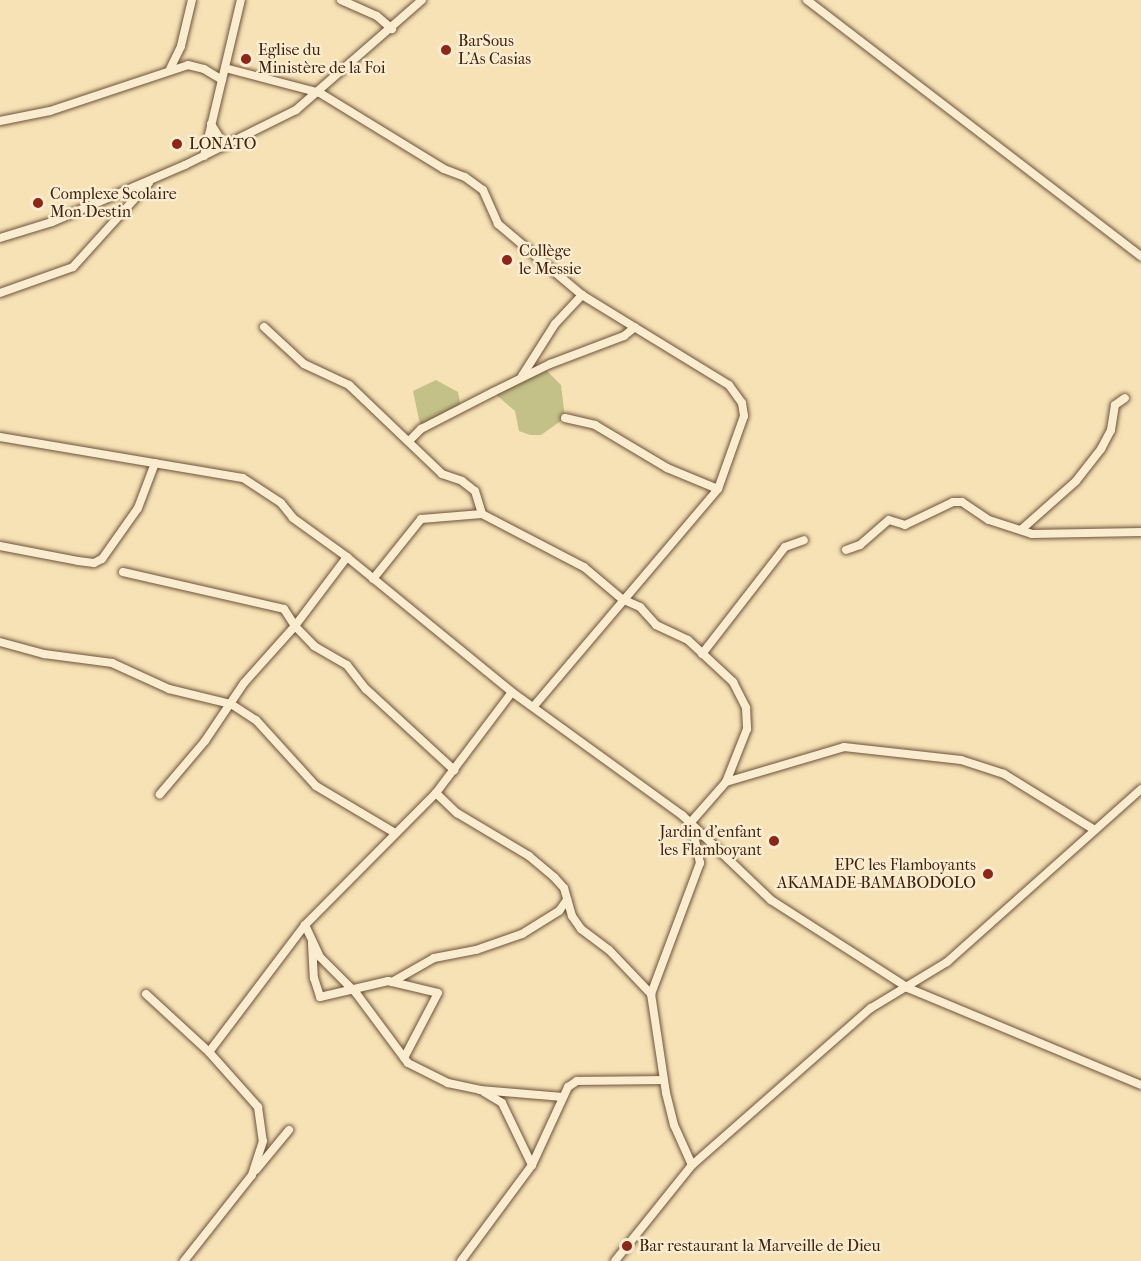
<!DOCTYPE html>
<meta charset="utf-8">
<style>
body{margin:0}
#map{position:relative;width:1141px;height:1261px;overflow:hidden;background:#f6e2b5;font-family:"IM FELL French Canon",serif}
div>[style]{position:absolute}
.green>*{inset:0;background:#c3c188}
.roads{filter:drop-shadow(0 0 2px #6e523b) drop-shadow(0 0 2px #6e523b)}
.minor>*{height:8px;margin:-4px;padding:0 4px;transform-origin:4px;border-radius:4px;background:#f9eccf}
.dots>*{width:16px;height:16px;translate:-50% -50%;box-sizing:border-box;border:3px solid #f9eccf;border-radius:50%}
span{translate:-50% -50%;white-space:nowrap;text-align:center;line-height:1.15;-webkit-text-stroke:5px #f9eccf;paint-order:stroke}
.poi-label{font-size:16px;color:#402212}
.left{translate:0 -50%;text-align:left}
.right{translate:-100% -50%;text-align:right}
</style>
<div id="map">
<div class="green">
<i style="clip-path:polygon(543px 367px,561px 385px,565px 418px,541px 435px,530px 435px,519px 431px,515px 411px,493px 392px)"></i>
<i style="clip-path:polygon(436px 380px,458px 392px,461px 409px,421px 429px,413px 391px)"></i>
</div>
<div class="roads">
<div class="minor">
<i style="left:341px;top:0;width:39px;rotate:24deg"></i>
<i style="left:377px;top:16px;width:20px;rotate:41deg"></i>
<i style="left:807px;top:0;width:421px;rotate:37.5deg"></i>
<i style="left:225px;top:68px;width:98px;rotate:14.7deg"></i>
<i style="left:320px;top:93px;width:145px;rotate:31.5deg"></i>
<i style="left:444px;top:169px;width:22px;rotate:21deg"></i>
<i style="left:465px;top:177px;width:22px;rotate:36deg"></i>
<i style="left:483px;top:190px;width:37px;rotate:66deg"></i>
<i style="left:498px;top:224px;width:110px;rotate:40.2deg"></i>
<i style="left:582px;top:295px;width:172px;rotate:31.5deg"></i>
<i style="left:729px;top:385px;width:22px;rotate:54deg"></i>
<i style="left:742px;top:403px;width:13px;rotate:81deg"></i>
<i style="left:744px;top:416px;width:77px;rotate:109.6deg"></i>
<i style="left:718px;top:489px;width:285px;rotate:130.3deg"></i>
<i style="left:170px;top:69px;width:25px;rotate:-64deg"></i>
<i style="left:181px;top:46px;width:47px;rotate:-76.6deg"></i>
<i style="left:0;top:121px;width:51px;rotate:-11.3deg"></i>
<i style="left:50px;top:111px;width:145px;rotate:-18.4deg"></i>
<i style="left:188px;top:65px;width:16px;rotate:14deg"></i>
<i style="left:204px;top:69px;width:21px;rotate:31deg"></i>
<i style="left:211px;top:124px;width:26px;rotate:58deg"></i>
<i style="left:204px;top:156px;width:160px;rotate:-76.7deg"></i>
<i style="left:0;top:238px;width:54px;rotate:-17.1deg"></i>
<i style="left:52px;top:222px;width:145px;rotate:-23.2deg"></i>
<i style="left:185px;top:165px;width:124px;rotate:-26.4deg"></i>
<i style="left:296px;top:110px;width:167px;rotate:-41.1deg"></i>
<i style="left:0;top:293px;width:77px;rotate:-19.6deg"></i>
<i style="left:73px;top:267px;width:113px;rotate:-47.9deg"></i>
<i style="left:264px;top:327px;width:54px;rotate:42.8deg"></i>
<i style="left:304px;top:364px;width:50px;rotate:25deg"></i>
<i style="left:349px;top:385px;width:129px;rotate:43.7deg"></i>
<i style="left:442px;top:474px;width:21px;rotate:19deg"></i>
<i style="left:462px;top:481px;width:16px;rotate:38deg"></i>
<i style="left:475px;top:491px;width:24px;rotate:73deg"></i>
<i style="left:482px;top:514px;width:115px;rotate:27.5deg"></i>
<i style="left:584px;top:567px;width:50px;rotate:40.1deg"></i>
<i style="left:622px;top:599px;width:20px;rotate:24deg"></i>
<i style="left:640px;top:607px;width:24px;rotate:48deg"></i>
<i style="left:656px;top:625px;width:35px;rotate:25deg"></i>
<i style="left:688px;top:640px;width:62px;rotate:43deg"></i>
<i style="left:733px;top:682px;width:29px;rotate:63deg"></i>
<i style="left:746px;top:708px;width:21px;rotate:87deg"></i>
<i style="left:747px;top:729px;width:57px;rotate:111.6deg"></i>
<i style="left:522px;top:376px;width:62px;rotate:-57.6deg"></i>
<i style="left:555px;top:324px;width:40px;rotate:-47deg"></i>
<i style="left:565px;top:418px;width:31px;rotate:13deg"></i>
<i style="left:595px;top:425px;width:84px;rotate:30.8deg"></i>
<i style="left:667px;top:468px;width:55px;rotate:22.4deg"></i>
<i style="left:0;top:437px;width:246px;rotate:9.6deg"></i>
<i style="left:243px;top:478px;width:45px;rotate:33.3deg"></i>
<i style="left:281px;top:503px;width:19px;rotate:51deg"></i>
<i style="left:293px;top:518px;width:67px;rotate:35.8deg"></i>
<i style="left:347px;top:557px;width:213px;rotate:39.3deg"></i>
<i style="left:512px;top:692px;width:210px;rotate:35.9deg"></i>
<i style="left:682px;top:815px;width:123px;rotate:43.7deg"></i>
<i style="left:771px;top:900px;width:163px;rotate:32.7deg"></i>
<i style="left:908px;top:988px;width:252px;rotate:22.6deg"></i>
<i style="left:410px;top:440px;width:16px;rotate:-45deg"></i>
<i style="left:421px;top:429px;width:81px;rotate:-27.2deg"></i>
<i style="left:493px;top:392px;width:64px;rotate:-26.2deg"></i>
<i style="left:550px;top:364px;width:79px;rotate:-20.7deg"></i>
<i style="left:624px;top:336px;width:14px;rotate:-39deg"></i>
<i style="left:1022px;top:529px;width:72px;rotate:-41.6deg"></i>
<i style="left:1076px;top:481px;width:41px;rotate:-52deg"></i>
<i style="left:1101px;top:449px;width:21px;rotate:-62deg"></i>
<i style="left:1111px;top:430px;width:25px;rotate:-81deg"></i>
<i style="left:1115px;top:405px;width:12px;rotate:-35deg"></i>
<i style="left:0;top:546px;width:79px;rotate:10.9deg"></i>
<i style="left:78px;top:561px;width:16px;rotate:7deg"></i>
<i style="left:94px;top:563px;width:9px;rotate:-27deg"></i>
<i style="left:102px;top:559px;width:62px;rotate:-54.8deg"></i>
<i style="left:138px;top:508px;width:48px;rotate:-69.3deg"></i>
<i style="left:846px;top:550px;width:15px;rotate:-20deg"></i>
<i style="left:860px;top:545px;width:38px;rotate:-41deg"></i>
<i style="left:889px;top:520px;width:17px;rotate:17deg"></i>
<i style="left:905px;top:525px;width:53px;rotate:-25.6deg"></i>
<i style="left:953px;top:502px;width:9px"></i>
<i style="left:962px;top:502px;width:32px;rotate:34deg"></i>
<i style="left:989px;top:520px;width:45px;rotate:18deg"></i>
<i style="left:1032px;top:534px;width:109px;rotate:-1.1deg"></i>
<i style="left:347px;top:557px;width:86px;rotate:127deg"></i>
<i style="left:295px;top:626px;width:28px;rotate:46deg"></i>
<i style="left:314px;top:646px;width:38px;rotate:30deg"></i>
<i style="left:347px;top:665px;width:31px;rotate:52deg"></i>
<i style="left:366px;top:689px;width:120px;rotate:42.6deg"></i>
<i style="left:123px;top:572px;width:165px;rotate:12.9deg"></i>
<i style="left:284px;top:609px;width:20px;rotate:57deg"></i>
<i style="left:295px;top:626px;width:76px;rotate:131.8deg"></i>
<i style="left:244px;top:683px;width:70px;rotate:123.9deg"></i>
<i style="left:205px;top:741px;width:70px;rotate:130.3deg"></i>
<i style="left:373px;top:579px;width:77px;rotate:-51.3deg"></i>
<i style="left:421px;top:519px;width:61px;rotate:-4.7deg"></i>
<i style="left:0;top:642px;width:46px;rotate:15.3deg"></i>
<i style="left:44px;top:654px;width:69px;rotate:7.5deg"></i>
<i style="left:112px;top:663px;width:63px;rotate:24.5deg"></i>
<i style="left:169px;top:689px;width:64px;rotate:13.6deg"></i>
<i style="left:231px;top:704px;width:30px;rotate:33deg"></i>
<i style="left:256px;top:720px;width:89px;rotate:47.7deg"></i>
<i style="left:316px;top:786px;width:92px;rotate:30.7deg"></i>
<i style="left:702px;top:654px;width:135px;rotate:-52.2deg"></i>
<i style="left:785px;top:547px;width:20px;rotate:-20deg"></i>
<i style="left:436px;top:793px;width:29px;rotate:44deg"></i>
<i style="left:457px;top:813px;width:84px;rotate:30.8deg"></i>
<i style="left:529px;top:856px;width:33px;rotate:40deg"></i>
<i style="left:554px;top:877px;width:15px;rotate:48deg"></i>
<i style="left:564px;top:888px;width:29px;rotate:74deg"></i>
<i style="left:572px;top:916px;width:16px;rotate:55deg"></i>
<i style="left:581px;top:929px;width:35px;rotate:37deg"></i>
<i style="left:609px;top:950px;width:61px;rotate:46.3deg"></i>
<i style="left:305px;top:925px;width:35px;rotate:65deg"></i>
<i style="left:320px;top:957px;width:51px;rotate:45deg"></i>
<i style="left:356px;top:993px;width:87px;rotate:53.4deg"></i>
<i style="left:408px;top:1063px;width:45px;rotate:26.6deg"></i>
<i style="left:448px;top:1083px;width:33px;rotate:12deg"></i>
<i style="left:480px;top:1090px;width:83px;rotate:4.8deg"></i>
<i style="left:312px;top:943px;width:35px;rotate:87deg"></i>
<i style="left:314px;top:978px;width:20px;rotate:72deg"></i>
<i style="left:320px;top:997px;width:70px;rotate:-13.2deg"></i>
<i style="left:388px;top:981px;width:51px;rotate:13.5deg"></i>
<i style="left:438px;top:993px;width:73px;rotate:117.6deg"></i>
<i style="left:392px;top:982px;width:48px;rotate:-29.7deg"></i>
<i style="left:434px;top:958px;width:43px;rotate:-10.8deg"></i>
<i style="left:476px;top:950px;width:49px;rotate:-19.2deg"></i>
<i style="left:522px;top:934px;width:44px;rotate:-31.9deg"></i>
<i style="left:559px;top:911px;width:14px;rotate:-54deg"></i>
<i style="left:146px;top:994px;width:86px;rotate:42.6deg"></i>
<i style="left:209px;top:1052px;width:74px;rotate:48.3deg"></i>
<i style="left:258px;top:1107px;width:34px;rotate:82deg"></i>
<i style="left:263px;top:1141px;width:36px;rotate:108deg"></i>
<i style="left:252px;top:1175px;width:110px;rotate:128.3deg"></i>
<i style="left:209px;top:1052px;width:159px;rotate:-52.9deg"></i>
<i style="left:305px;top:925px;width:186px;rotate:-45.2deg"></i>
<i style="left:436px;top:793px;width:126px;rotate:-53deg"></i>
<i style="left:484px;top:1092px;width:21px;rotate:31deg"></i>
<i style="left:502px;top:1103px;width:69px;rotate:64.2deg"></i>
<i style="left:692px;top:1165px;width:44px;rotate:-114.2deg"></i>
<i style="left:674px;top:1125px;width:33px;rotate:-104deg"></i>
<i style="left:666px;top:1093px;width:100px;rotate:-98.6deg"></i>
<i style="left:651px;top:994px;width:140px;rotate:-69.5deg"></i>
<i style="left:700px;top:863px;width:42px;rotate:-102.4deg"></i>
<i style="left:691px;top:822px;width:53px;rotate:-48.8deg"></i>
<i style="left:726px;top:782px;width:123px;rotate:-16.5deg"></i>
<i style="left:844px;top:747px;width:118px;rotate:6.3deg"></i>
<i style="left:961px;top:760px;width:45px;rotate:18deg"></i>
<i style="left:1004px;top:774px;width:105px;rotate:31.7deg"></i>
<i style="left:256px;top:1170px;width:52px;rotate:-50.5deg"></i>
<i style="left:461px;top:1261px;width:119px;rotate:-53.5deg"></i>
<i style="left:532px;top:1165px;width:86px;rotate:-65.2deg"></i>
<i style="left:568px;top:1087px;width:11px;rotate:-34deg"></i>
<i style="left:577px;top:1081px;width:85px;rotate:-0.7deg"></i>
<i style="left:615px;top:1261px;width:123px;rotate:-51.3deg"></i>
<i style="left:692px;top:1165px;width:238px;rotate:-41.3deg"></i>
<i style="left:871px;top:1008px;width:89px;rotate:-31.2deg"></i>
<i style="left:947px;top:962px;width:260px;rotate:-41.7deg"></i>
</div>
</div>
<div class="dots">
<i style="left:446px;top:50px;background:#8f2418"></i>
<i style="left:246px;top:59px;background:#8f2418"></i>
<i style="left:177px;top:144px;background:#8f2418"></i>
<i style="left:38px;top:203px;background:#8f2418"></i>
<i style="left:507px;top:260px;background:#8f2418"></i>
<i style="left:774px;top:841px;background:#8f2418"></i>
<i style="left:988px;top:874px;background:#8f2418"></i>
<i style="left:627px;top:1246px;background:#8f2418"></i>
</div>
<div class="poi-label">
<span class="left" style="left:458px;top:50px">BarSous<br>L'As Casias</span>
<span class="left" style="left:258px;top:59px">Eglise du<br>Ministère de la Foi</span>
<span class="left" style="left:189px;top:144px">LONATO</span>
<span class="left" style="left:50px;top:203px">Complexe Scolaire<br>Mon Destin</span>
<span class="left" style="left:519px;top:260px">Collège<br>le Messie</span>
<span class="right" style="left:762px;top:841px">Jardin d'enfant<br>les Flamboyant</span>
<span class="right" style="left:976px;top:874px">EPC les Flamboyants<br>AKAMADE-BAMABODOLO</span>
<span class="left" style="left:639px;top:1246px">Bar restaurant la Marveille de Dieu</span>
</div>
</div>
